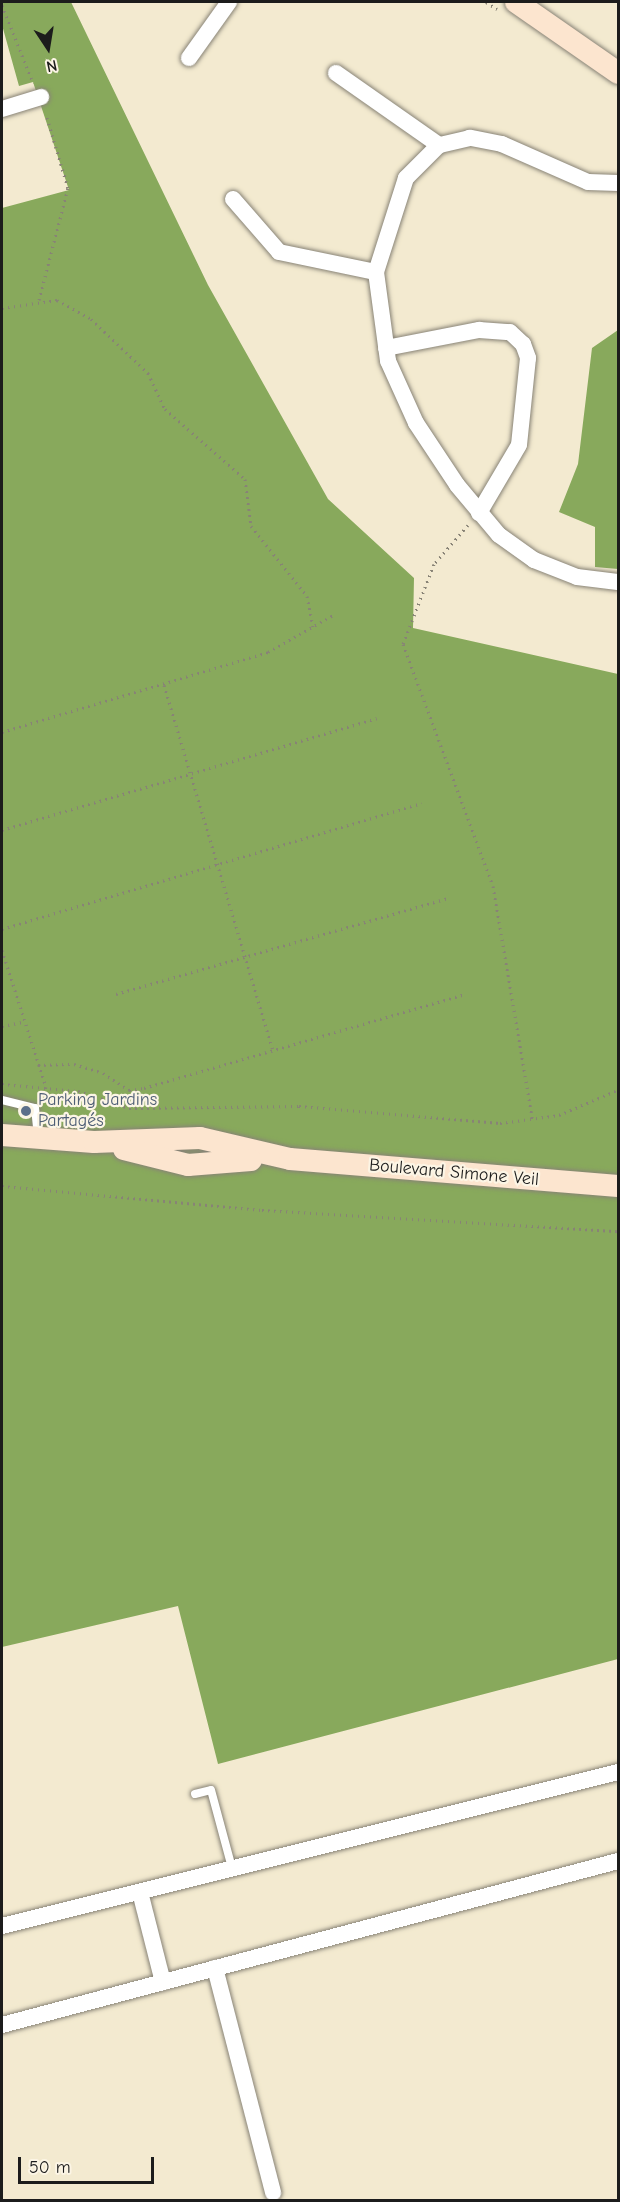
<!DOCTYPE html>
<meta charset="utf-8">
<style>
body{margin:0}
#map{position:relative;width:620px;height:2202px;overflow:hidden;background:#f3ead0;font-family:"Comic Neue",sans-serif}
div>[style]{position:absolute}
.forest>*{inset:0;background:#88a95c}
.path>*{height:3px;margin-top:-1.5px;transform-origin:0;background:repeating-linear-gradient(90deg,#888376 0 1.5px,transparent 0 6px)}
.roads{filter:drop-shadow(0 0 2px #888376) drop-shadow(0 0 2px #888376)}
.service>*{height:8px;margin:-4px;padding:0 4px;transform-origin:4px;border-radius:4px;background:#fff}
.minor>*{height:16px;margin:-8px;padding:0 8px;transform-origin:8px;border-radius:8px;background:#fff}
.secondary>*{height:22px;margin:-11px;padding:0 11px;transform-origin:11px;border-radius:11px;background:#fce5cf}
.dots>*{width:16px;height:16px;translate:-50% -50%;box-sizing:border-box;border:3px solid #fcf5e5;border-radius:50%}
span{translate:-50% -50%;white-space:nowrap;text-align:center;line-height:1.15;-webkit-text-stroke:4.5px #fcf5e5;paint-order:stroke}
.service-label{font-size:18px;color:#4e5e75}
.left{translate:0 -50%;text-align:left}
.street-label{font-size:18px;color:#1c1c1c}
.frame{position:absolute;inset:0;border:3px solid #1c1c1c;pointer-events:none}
.north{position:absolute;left:18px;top:18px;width:60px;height:60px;-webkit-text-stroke:4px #fcf5e5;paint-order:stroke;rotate:168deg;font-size:16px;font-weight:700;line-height:24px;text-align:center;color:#1c1c1c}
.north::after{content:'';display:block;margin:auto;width:21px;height:27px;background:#1c1c1c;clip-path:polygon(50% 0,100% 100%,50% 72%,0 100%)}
.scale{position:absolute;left:18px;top:2157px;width:136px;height:27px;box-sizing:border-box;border:3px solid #1c1c1c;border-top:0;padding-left:8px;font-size:18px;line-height:21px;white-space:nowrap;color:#1c1c1c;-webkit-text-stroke:4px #fcf5e5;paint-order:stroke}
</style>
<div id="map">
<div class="forest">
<i style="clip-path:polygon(2px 2px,71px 2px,208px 285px,328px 499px,414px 578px,413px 628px,618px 674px,618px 1659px,218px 1764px,178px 1606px,2px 1647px,2px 208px,69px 190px,33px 82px,19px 86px,2px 25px)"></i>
<i style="clip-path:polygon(618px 330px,618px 569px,595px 567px,595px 527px,559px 512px,578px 464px,592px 348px)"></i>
</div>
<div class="path">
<i style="left:486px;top:2px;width:13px;rotate:32deg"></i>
<i style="left:2px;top:5px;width:84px;rotate:68.3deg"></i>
<i style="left:39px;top:300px;width:116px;rotate:-75.5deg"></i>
<i style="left:68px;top:188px;width:77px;rotate:-106.6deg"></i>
<i style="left:2px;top:308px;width:56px;rotate:-8.3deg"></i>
<i style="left:57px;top:300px;width:39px;rotate:29deg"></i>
<i style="left:91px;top:319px;width:79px;rotate:43.5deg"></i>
<i style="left:148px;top:373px;width:40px;rotate:65deg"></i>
<i style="left:165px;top:409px;width:106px;rotate:41.2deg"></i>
<i style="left:245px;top:479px;width:47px;rotate:82.7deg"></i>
<i style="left:251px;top:526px;width:90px;rotate:51.3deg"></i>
<i style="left:307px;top:596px;width:31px;rotate:79deg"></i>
<i style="left:468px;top:525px;width:52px;rotate:131.1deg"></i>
<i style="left:434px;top:564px;width:86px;rotate:111.2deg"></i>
<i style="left:403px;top:644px;width:258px;rotate:69.6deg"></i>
<i style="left:493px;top:886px;width:239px;rotate:80.4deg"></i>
<i style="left:164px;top:685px;width:382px;rotate:73.4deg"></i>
<i style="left:2px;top:732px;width:278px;rotate:-16.7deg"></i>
<i style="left:268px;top:652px;width:77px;rotate:-29.6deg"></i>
<i style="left:2px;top:830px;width:391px;rotate:-16.6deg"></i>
<i style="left:2px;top:929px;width:438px;rotate:-16.7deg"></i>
<i style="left:2px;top:950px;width:144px;rotate:72.2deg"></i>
<i style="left:46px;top:1087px;width:10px;rotate:119deg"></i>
<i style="left:116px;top:994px;width:346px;rotate:-16.1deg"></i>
<i style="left:2px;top:1026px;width:20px;rotate:-11deg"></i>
<i style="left:38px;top:1065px;width:36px;rotate:-2deg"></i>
<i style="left:74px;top:1064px;width:30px;rotate:17deg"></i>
<i style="left:103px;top:1073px;width:31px;rotate:33deg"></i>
<i style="left:129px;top:1090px;width:15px;rotate:-8deg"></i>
<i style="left:144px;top:1088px;width:335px;rotate:-16.3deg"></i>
<i style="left:2px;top:1084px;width:76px;rotate:5.3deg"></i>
<i style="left:78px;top:1091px;width:54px;rotate:18.4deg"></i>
<i style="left:129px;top:1108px;width:170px;rotate:-0.7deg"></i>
<i style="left:299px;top:1106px;width:202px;rotate:4.8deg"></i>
<i style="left:500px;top:1123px;width:60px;rotate:-7.7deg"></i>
<i style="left:559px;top:1115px;width:64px;rotate:-23deg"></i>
<i style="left:2px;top:1186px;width:261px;rotate:5.3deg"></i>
<i style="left:262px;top:1210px;width:357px;rotate:3.4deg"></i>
</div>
<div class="roads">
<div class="service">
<i style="left:2px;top:1100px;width:34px;rotate:14deg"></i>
<i style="left:35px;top:1108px;width:30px;rotate:84deg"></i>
<i style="left:195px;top:1794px;width:16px;rotate:-14deg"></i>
<i style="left:211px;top:1790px;width:81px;rotate:74.9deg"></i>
</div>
<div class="minor">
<i style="left:189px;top:58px;width:69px;rotate:-54.5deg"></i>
<i style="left:336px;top:73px;width:126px;rotate:35deg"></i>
<i style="left:2px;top:109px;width:41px;rotate:-17.1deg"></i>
<i style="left:618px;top:183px;width:30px;rotate:-178deg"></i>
<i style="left:588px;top:182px;width:94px;rotate:-156.2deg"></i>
<i style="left:502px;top:144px;width:33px;rotate:-169deg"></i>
<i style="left:470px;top:138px;width:32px;rotate:167deg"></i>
<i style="left:439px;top:145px;width:47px;rotate:135deg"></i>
<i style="left:406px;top:178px;width:99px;rotate:107.7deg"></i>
<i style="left:376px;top:272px;width:90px;rotate:82.3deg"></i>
<i style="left:388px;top:361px;width:68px;rotate:65.7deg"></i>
<i style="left:416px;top:423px;width:74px;rotate:56.5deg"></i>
<i style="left:457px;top:485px;width:65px;rotate:50deg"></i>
<i style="left:499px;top:535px;width:43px;rotate:35.5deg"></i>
<i style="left:534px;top:560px;width:46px;rotate:21.6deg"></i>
<i style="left:577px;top:577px;width:41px;rotate:7deg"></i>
<i style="left:233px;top:199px;width:70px;rotate:49deg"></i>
<i style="left:279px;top:252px;width:99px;rotate:11.7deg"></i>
<i style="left:386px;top:348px;width:95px;rotate:-11deg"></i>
<i style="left:479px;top:330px;width:31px;rotate:4deg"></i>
<i style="left:510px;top:332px;width:18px;rotate:43deg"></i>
<i style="left:523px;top:344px;width:15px;rotate:70deg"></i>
<i style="left:528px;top:358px;width:87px;rotate:95.9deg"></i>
<i style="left:519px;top:445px;width:79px;rotate:120.5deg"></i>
<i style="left:140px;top:1892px;width:93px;rotate:75.7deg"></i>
<i style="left:2px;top:1926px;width:635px;rotate:-14.04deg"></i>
<i style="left:215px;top:1968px;width:232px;rotate:75.5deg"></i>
<i style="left:2px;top:2025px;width:637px;rotate:-14.91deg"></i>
</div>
<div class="secondary">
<i style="left:516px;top:2px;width:124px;rotate:34.8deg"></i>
<i style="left:2px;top:1135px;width:92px;rotate:4.4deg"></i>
<i style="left:94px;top:1142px;width:106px;rotate:-2.2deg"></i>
<i style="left:200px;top:1138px;width:92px;rotate:13.1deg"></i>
<i style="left:290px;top:1159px;width:329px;rotate:4.7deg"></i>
<i style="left:124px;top:1149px;width:66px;rotate:14deg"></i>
<i style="left:188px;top:1165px;width:63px;rotate:-4.5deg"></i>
</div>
</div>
<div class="dots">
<i style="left:26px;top:1111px;background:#5c6f8a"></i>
</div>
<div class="service-label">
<span class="left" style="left:38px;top:1111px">Parking Jardins<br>Partagés</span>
</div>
<div class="street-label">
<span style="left:454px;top:1173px;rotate:5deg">Boulevard Simone Veil</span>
</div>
<div class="frame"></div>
<div class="north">N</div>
<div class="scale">50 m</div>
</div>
